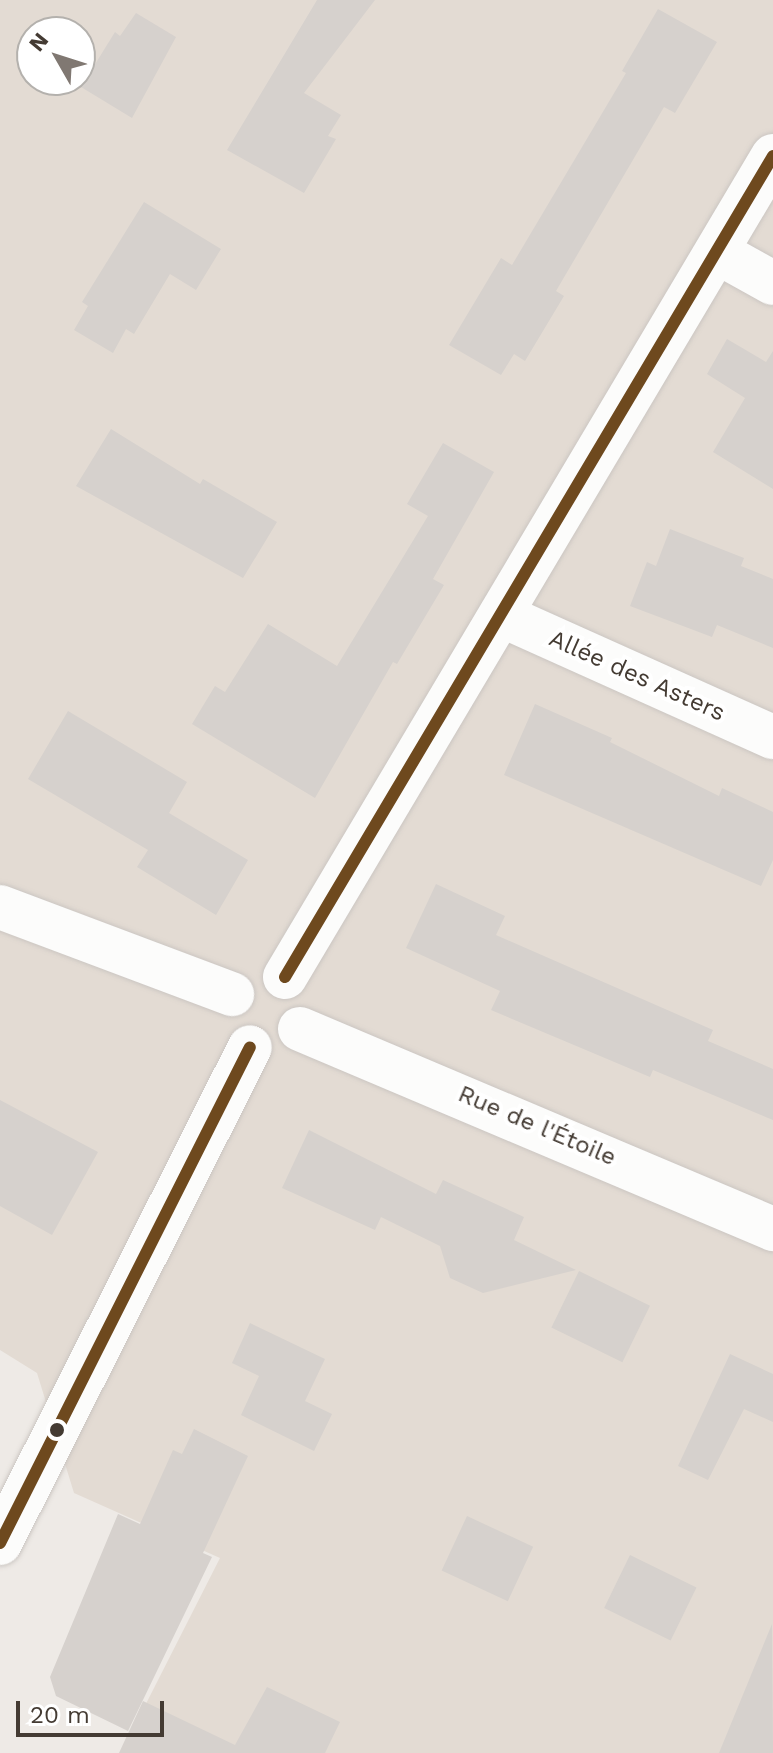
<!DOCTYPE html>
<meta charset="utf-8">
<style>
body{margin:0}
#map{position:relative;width:773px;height:1753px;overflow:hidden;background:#eeeae6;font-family:"Work Sans",sans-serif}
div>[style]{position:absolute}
.residential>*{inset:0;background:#e3dbd3}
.building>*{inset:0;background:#d6d1cd;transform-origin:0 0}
.roads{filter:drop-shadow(0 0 2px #cbc6c2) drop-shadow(0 0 2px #cbc6c2)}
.minor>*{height:44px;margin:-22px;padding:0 22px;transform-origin:22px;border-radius:22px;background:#fcfcfb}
.bus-1>*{height:12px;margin:-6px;padding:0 6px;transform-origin:6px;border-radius:6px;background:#6e491e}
.dots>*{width:22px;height:22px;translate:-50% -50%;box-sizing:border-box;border:4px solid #fff;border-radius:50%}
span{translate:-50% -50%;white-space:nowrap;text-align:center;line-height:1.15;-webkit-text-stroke:8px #fff;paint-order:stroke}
.street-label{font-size:24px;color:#443b33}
.north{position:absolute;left:16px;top:16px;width:80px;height:80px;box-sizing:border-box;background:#fff;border:2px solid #b4b1ad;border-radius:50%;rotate:309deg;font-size:22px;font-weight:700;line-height:32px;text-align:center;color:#443b33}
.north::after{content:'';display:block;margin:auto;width:28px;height:36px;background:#807872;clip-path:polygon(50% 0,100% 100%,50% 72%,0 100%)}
.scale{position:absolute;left:16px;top:1701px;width:148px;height:36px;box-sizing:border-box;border:4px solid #443b33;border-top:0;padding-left:10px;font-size:24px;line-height:28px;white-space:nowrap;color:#443b33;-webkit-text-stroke:6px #fff;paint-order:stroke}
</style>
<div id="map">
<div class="residential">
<i style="clip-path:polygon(evenodd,0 0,773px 0,773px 1753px,121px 1753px,220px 1558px,74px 1493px,37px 1373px,0 1350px,0 0,32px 32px,80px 32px,80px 80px,32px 80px,32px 32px)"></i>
</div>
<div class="building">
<i style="clip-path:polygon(317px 0,375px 0,304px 93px,341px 115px,328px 136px,336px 139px,304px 193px,227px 150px)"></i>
<i style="clip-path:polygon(658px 9px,717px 42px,675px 113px,664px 107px,556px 291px,564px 296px,525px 361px,514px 354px,501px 375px,449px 345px,501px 258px,512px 265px,626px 73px,622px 71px)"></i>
<i style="clip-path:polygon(136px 13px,176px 37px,132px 118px,81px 87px,115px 32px,120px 36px)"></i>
<i style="clip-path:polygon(144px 202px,221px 249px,196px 290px,170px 274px,134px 334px,126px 329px,113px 353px,74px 330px,88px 306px,82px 302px)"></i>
<i style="clip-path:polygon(727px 339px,766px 362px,773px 351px,773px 489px,713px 452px,745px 398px,707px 374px)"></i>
<i style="clip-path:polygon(111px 429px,200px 484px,203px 479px,277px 522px,243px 578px,76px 486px)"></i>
<i style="clip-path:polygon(443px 443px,494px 472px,433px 579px,444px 585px,397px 664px,393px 662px,315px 798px,192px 724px,215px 686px,225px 692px,268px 624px,337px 666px,428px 516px,407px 504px)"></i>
<i style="clip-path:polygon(670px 529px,744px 558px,741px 566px,773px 579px,773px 648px,717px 625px,712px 637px,630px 606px,647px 562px,656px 566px)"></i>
<i style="clip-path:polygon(535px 704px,612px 738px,610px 742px,719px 796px,722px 788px,773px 812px,773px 860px,761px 886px,504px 775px)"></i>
<i style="clip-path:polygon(68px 711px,187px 782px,169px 813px,248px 860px,216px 915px,137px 867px,148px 850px,28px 779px)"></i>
<i style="clip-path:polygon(436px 884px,505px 916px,496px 935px,713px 1030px,708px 1041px,773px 1069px,773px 1120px,653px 1070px,650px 1077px,491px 1010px,500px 991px,406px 948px)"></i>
<i style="clip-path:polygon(0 1100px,98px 1152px,52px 1235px,0 1206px)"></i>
<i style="clip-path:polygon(309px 1130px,436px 1194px,443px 1180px,524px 1217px,514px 1240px,576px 1270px,483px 1293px,450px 1278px,440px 1246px,381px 1217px,375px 1230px,282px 1188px)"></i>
<i style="left:579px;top:1271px;width:79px;height:63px;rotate:26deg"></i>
<i style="clip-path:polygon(250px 1323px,325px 1359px,305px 1401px,332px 1414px,314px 1451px,241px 1415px,259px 1376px,232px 1363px)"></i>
<i style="clip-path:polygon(730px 1354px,773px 1374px,773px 1422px,744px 1409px,708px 1480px,678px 1466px)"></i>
<i style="clip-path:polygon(194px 1429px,248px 1456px,203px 1553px,212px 1557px,128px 1731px,56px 1696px,50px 1677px,118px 1514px,140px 1524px,173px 1450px,182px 1454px)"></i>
<i style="left:467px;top:1516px;width:73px;height:60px;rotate:25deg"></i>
<i style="left:630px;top:1555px;width:74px;height:59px;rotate:26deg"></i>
<i style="clip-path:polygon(772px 1624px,773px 1753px,719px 1753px)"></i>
<i style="clip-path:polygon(267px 1687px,340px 1722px,325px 1753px,119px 1753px,143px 1701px,235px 1745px)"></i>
</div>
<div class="roads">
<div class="minor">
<i style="left:717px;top:252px;width:64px;rotate:29deg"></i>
<i style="left:501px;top:615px;width:298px;rotate:24.2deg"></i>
<i style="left:0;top:907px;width:248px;rotate:20.6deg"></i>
<i style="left:285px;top:977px;width:955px;rotate:-59.27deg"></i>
<i style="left:300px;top:1029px;width:514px;rotate:22.92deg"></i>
<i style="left:0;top:1543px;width:555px;rotate:-63.25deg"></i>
</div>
</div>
<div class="bus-1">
<i style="left:285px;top:977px;width:955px;rotate:-59.27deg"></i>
<i style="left:0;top:1543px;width:555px;rotate:-63.25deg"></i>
</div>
<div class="dots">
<i style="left:57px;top:1430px;background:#443b33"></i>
</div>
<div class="street-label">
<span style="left:637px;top:676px;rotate:24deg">Allée des Asters</span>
<span style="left:537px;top:1126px;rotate:23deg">Rue de l'Étoile</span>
</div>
<div class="north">N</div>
<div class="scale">20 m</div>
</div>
